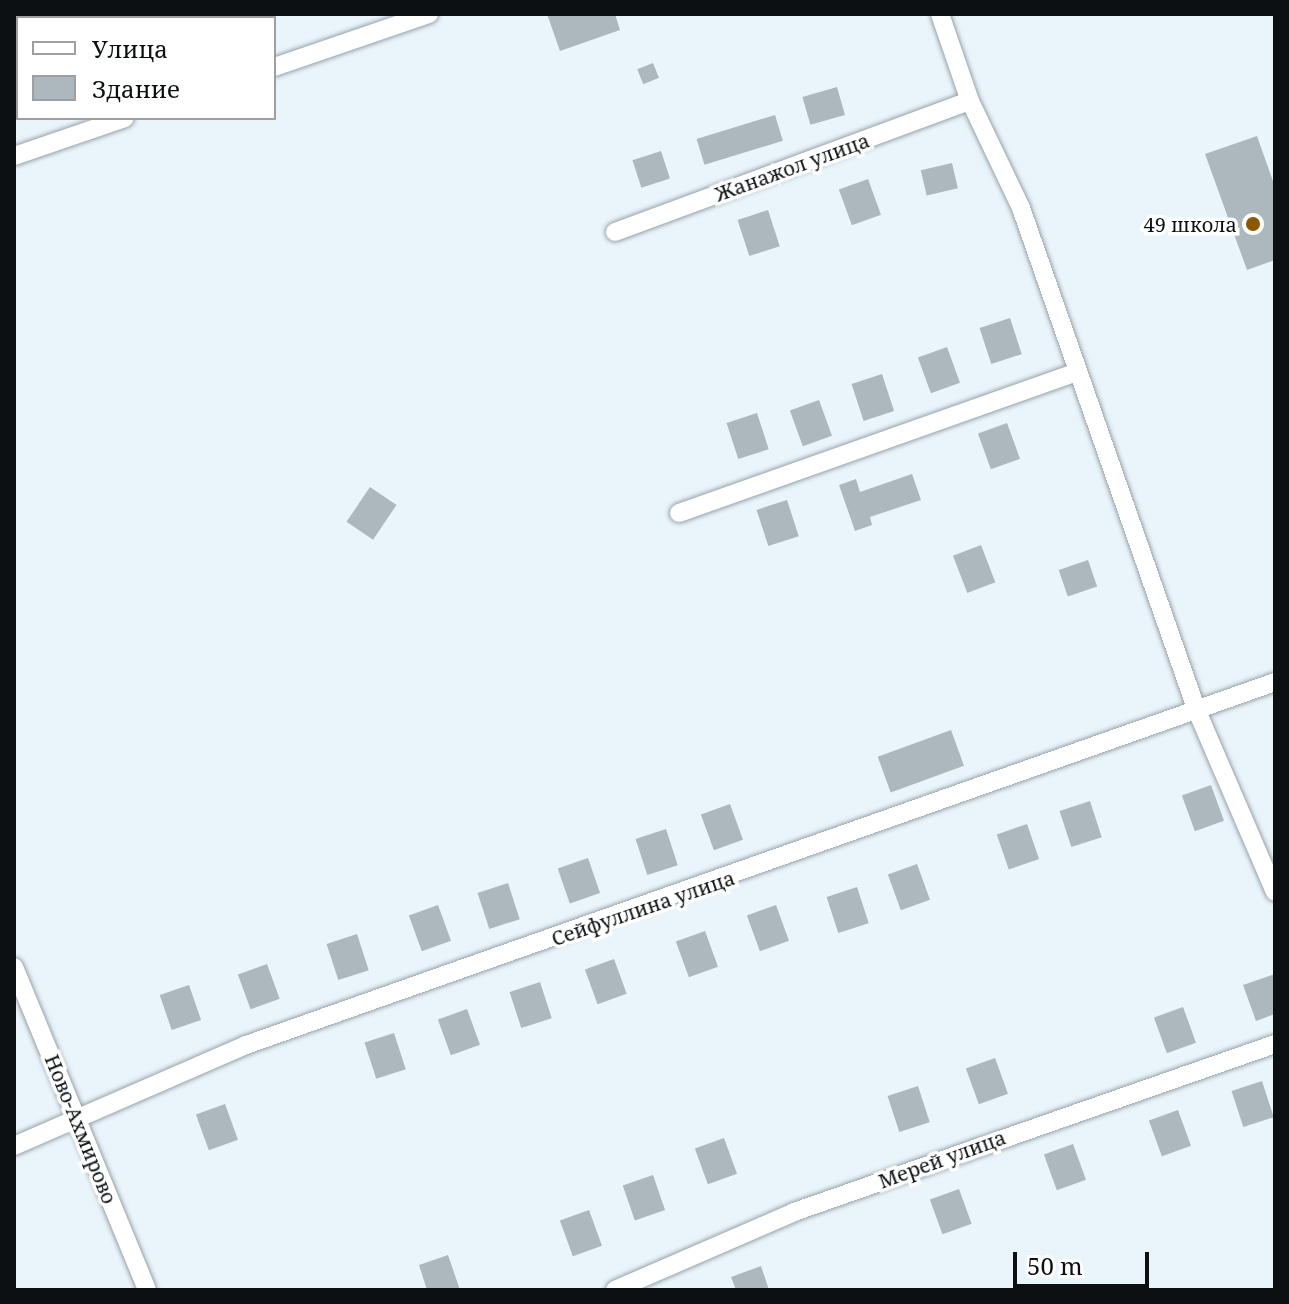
<!DOCTYPE html>
<meta charset="utf-8">
<style>
body{margin:0}
#map{position:relative;width:1289px;height:1304px;overflow:hidden;background:#e9f4fb;font-family:"Noto Serif",serif}
div>[style]{position:absolute}
.building>*{inset:0;background:#adb8be;transform-origin:0 0}
.roads{filter:drop-shadow(0 0 2px #98a2a8) drop-shadow(0 0 2px #98a2a8)}
.minor>*{height:18px;margin:-9px;padding:0 9px;transform-origin:9px;border-radius:9px;background:#fff}
.dots>*{width:22px;height:22px;translate:-50% -50%;box-sizing:border-box;border:4px solid #fff;border-radius:50%}
span{translate:-50% -50%;white-space:nowrap;text-align:center;line-height:1.15;-webkit-text-stroke:7px #fff;paint-order:stroke}
.street-label{font-size:20px;color:#0c1012}
.poi-label{font-size:20px;color:#0c1012}
.right{translate:-100% -50%;text-align:right}
.frame{position:absolute;inset:0;border:16px solid #0c1012;pointer-events:none}
.legend{position:absolute;left:16px;top:16px;width:260px;height:104px;box-sizing:border-box;background:#fff;border:2px solid #9e9fa0;margin:0;padding:10px 14px;list-style:none;font-size:24px;color:#0c1012}
.legend li{display:flex;align-items:center;gap:16px;height:40px}
.legend b{width:40px;border:2px solid #9e9fa0}
.scale{position:absolute;left:1013px;top:1252px;width:136px;height:36px;box-sizing:border-box;border:4px solid #0c1012;border-top:0;padding-left:10px;font-size:24px;line-height:28px;white-space:nowrap;color:#0c1012;-webkit-text-stroke:6px #fff;paint-order:stroke}
</style>
<div id="map">
<div class="building">
<i style="clip-path:polygon(547px 14px,615px 14px,620px 30px,560px 51px)"></i>
<i style="left:653px;top:63px;width:16px;height:17px;rotate:68deg"></i>
<i style="left:837px;top:87px;width:29px;height:36px;rotate:74deg"></i>
<i style="left:775px;top:115px;width:27px;height:82px;rotate:73deg"></i>
<i style="clip-path:polygon(1257px 136px,1275px 187px,1275px 260px,1247px 270px,1205px 154px)"></i>
<i style="left:661px;top:151px;width:29px;height:30px;rotate:72deg"></i>
<i style="left:952px;top:163px;width:26px;height:32px;rotate:77deg"></i>
<i style="left:868px;top:179px;width:38px;height:31px;rotate:70deg"></i>
<i style="left:768px;top:210px;width:38px;height:32px;rotate:72deg"></i>
<i style="left:1010px;top:318px;width:38px;height:32px;rotate:72deg"></i>
<i style="left:947px;top:347px;width:38px;height:31px;rotate:70deg"></i>
<i style="left:882px;top:374px;width:39px;height:32px;rotate:72deg"></i>
<i style="left:819px;top:400px;width:38px;height:31px;rotate:70deg"></i>
<i style="left:757px;top:413px;width:38px;height:32px;rotate:72deg"></i>
<i style="left:1007px;top:423px;width:38px;height:31px;rotate:70deg"></i>
<i style="clip-path:polygon(912px 474px,921px 500px,870px 517px,872px 525px,855px 531px,839px 485px,856px 479px,860px 492px)"></i>
<i style="left:370px;top:487px;width:32px;height:42px;rotate:34deg"></i>
<i style="left:787px;top:500px;width:38px;height:32px;rotate:72deg"></i>
<i style="left:981px;top:545px;width:40px;height:30px;rotate:69deg"></i>
<i style="left:1088px;top:560px;width:28px;height:31px;rotate:71deg"></i>
<i style="left:951px;top:730px;width:38px;height:78px;rotate:70deg"></i>
<i style="left:1211px;top:785px;width:38px;height:31px;rotate:70deg"></i>
<i style="left:1090px;top:801px;width:38px;height:32px;rotate:72deg"></i>
<i style="left:730px;top:804px;width:38px;height:31px;rotate:70deg"></i>
<i style="left:1027px;top:824px;width:37px;height:32px;rotate:71deg"></i>
<i style="left:666px;top:829px;width:38px;height:32px;rotate:72deg"></i>
<i style="left:588px;top:858px;width:37px;height:32px;rotate:71deg"></i>
<i style="left:917px;top:864px;width:38px;height:31px;rotate:70deg"></i>
<i style="left:508px;top:883px;width:38px;height:32px;rotate:72deg"></i>
<i style="left:857px;top:887px;width:38px;height:32px;rotate:72deg"></i>
<i style="left:438px;top:905px;width:38px;height:31px;rotate:70deg"></i>
<i style="left:776px;top:905px;width:38px;height:31px;rotate:70deg"></i>
<i style="left:705px;top:931px;width:38px;height:31px;rotate:70deg"></i>
<i style="left:357px;top:934px;width:38px;height:32px;rotate:72deg"></i>
<i style="left:614px;top:959px;width:37px;height:31px;rotate:70deg"></i>
<i style="left:267px;top:964px;width:37px;height:31px;rotate:70deg"></i>
<i style="clip-path:polygon(1275px 974px,1275px 1014px,1256px 1021px,1243px 985px)"></i>
<i style="left:540px;top:982px;width:38px;height:32px;rotate:72deg"></i>
<i style="left:189px;top:985px;width:37px;height:31px;rotate:71deg"></i>
<i style="left:1183px;top:1007px;width:38px;height:31px;rotate:70deg"></i>
<i style="left:467px;top:1009px;width:38px;height:31px;rotate:70deg"></i>
<i style="left:394px;top:1033px;width:38px;height:31px;rotate:72deg"></i>
<i style="left:995px;top:1058px;width:38px;height:31px;rotate:70deg"></i>
<i style="left:1262px;top:1081px;width:38px;height:32px;rotate:72deg"></i>
<i style="left:918px;top:1086px;width:38px;height:32px;rotate:72deg"></i>
<i style="left:225px;top:1104px;width:38px;height:31px;rotate:70deg"></i>
<i style="left:1178px;top:1110px;width:38px;height:31px;rotate:70deg"></i>
<i style="left:724px;top:1138px;width:38px;height:31px;rotate:70deg"></i>
<i style="left:1073px;top:1144px;width:38px;height:31px;rotate:70deg"></i>
<i style="left:653px;top:1175px;width:37px;height:32px;rotate:71deg"></i>
<i style="left:959px;top:1189px;width:37px;height:31px;rotate:70deg"></i>
<i style="left:589px;top:1210px;width:38px;height:31px;rotate:70deg"></i>
<i style="clip-path:polygon(448px 1255px,460px 1290px,427px 1290px,419px 1265px)"></i>
<i style="clip-path:polygon(761px 1266px,769px 1290px,736px 1290px,731px 1277px)"></i>
</div>
<div class="roads">
<div class="minor">
<i style="left:940px;top:14px;width:92px;rotate:71deg"></i>
<i style="left:970px;top:101px;width:119px;rotate:64.5deg"></i>
<i style="left:1021px;top:208px;width:533px;rotate:70.72deg"></i>
<i style="left:1197px;top:711px;width:197px;rotate:66.7deg"></i>
<i style="left:274px;top:67px;width:164px;rotate:-18.9deg"></i>
<i style="left:14px;top:156px;width:117px;rotate:-18.9deg"></i>
<i style="left:615px;top:232px;width:378px;rotate:-20.3deg"></i>
<i style="left:679px;top:513px;width:422px;rotate:-19.5deg"></i>
<i style="left:14px;top:967px;width:349px;rotate:67.6deg"></i>
<i style="left:14px;top:1146px;width:253px;rotate:-23.5deg"></i>
<i style="left:246px;top:1045px;width:1091px;rotate:-19.43deg"></i>
<i style="left:615px;top:1290px;width:195px;rotate:-23.5deg"></i>
<i style="left:794px;top:1212px;width:509px;rotate:-19.25deg"></i>
</div>
</div>
<div class="dots">
<i style="left:1253px;top:224px;background:#895800"></i>
</div>
<div class="street-label">
<span style="left:792px;top:167px;rotate:-20deg">Жанажол улица</span>
<span style="left:643px;top:908px;rotate:-19deg">Сейфуллина улица</span>
<span style="left:81px;top:1129px;rotate:68deg">Ново-Ахмирово</span>
<span style="left:942px;top:1159px;rotate:-20deg">Мерей улица</span>
</div>
<div class="poi-label">
<span class="right" style="left:1237px;top:224px">49 школа</span>
</div>
<div class="frame"></div>
<ul class="legend">
<li><b style="height:10px;background:#fff"></b>Улица</li>
<li><b style="height:22px;background:#adb8be"></b>Здание</li>
</ul>
<div class="scale">50 m</div>
</div>
